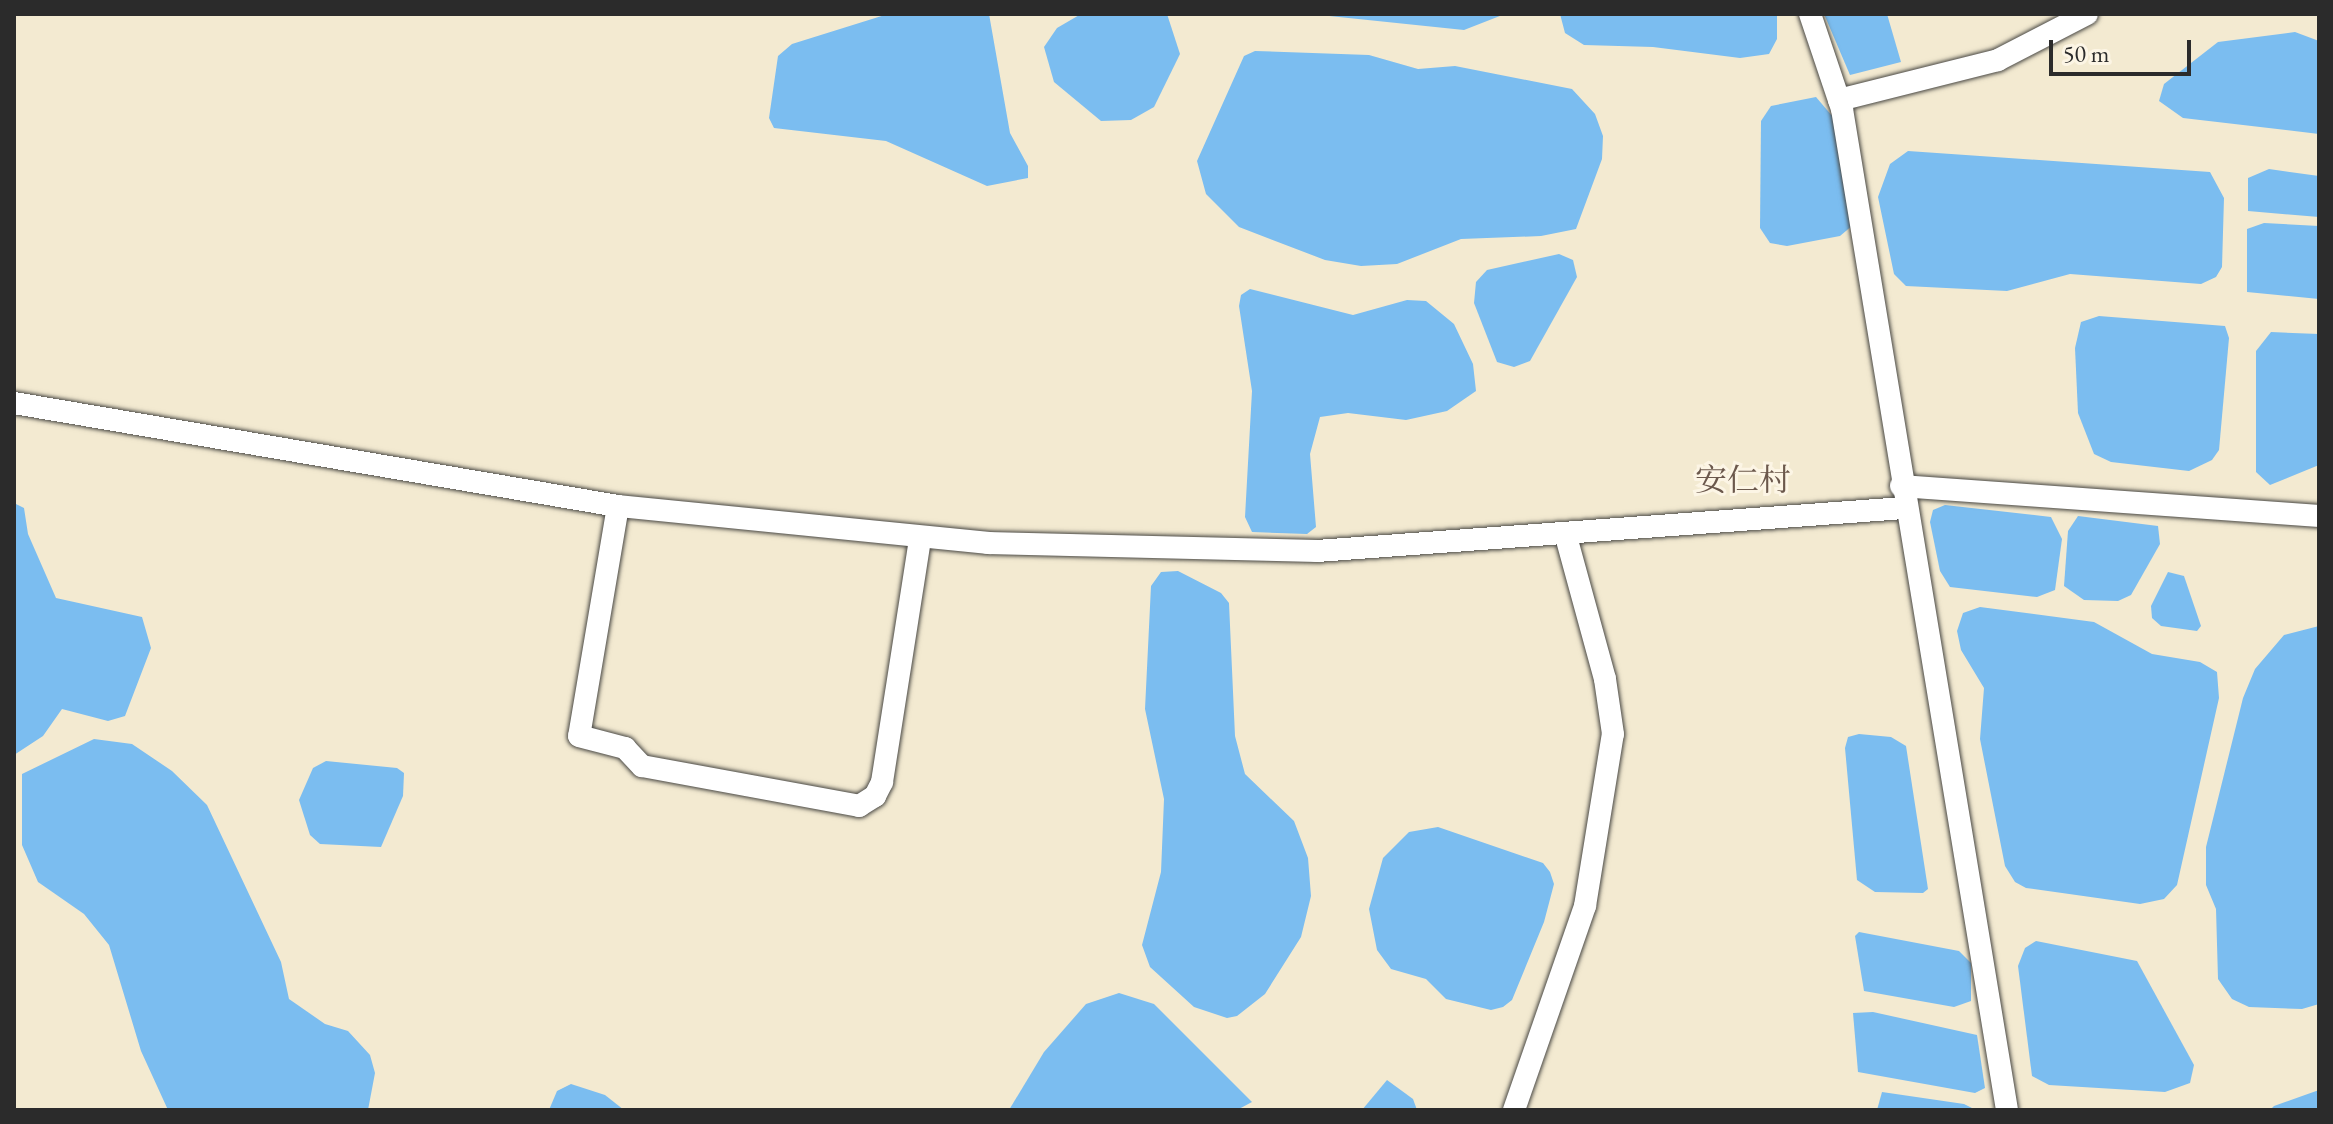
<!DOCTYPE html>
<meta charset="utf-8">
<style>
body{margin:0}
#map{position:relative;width:2333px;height:1124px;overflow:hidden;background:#f3ead1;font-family:"EB Garamond","Noto Serif SC",serif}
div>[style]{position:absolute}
.water>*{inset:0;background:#7bbdf0}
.roads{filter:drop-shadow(0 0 2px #494844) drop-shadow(0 0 2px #494844)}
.minor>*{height:22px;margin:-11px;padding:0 11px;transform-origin:11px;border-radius:11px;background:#fff}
span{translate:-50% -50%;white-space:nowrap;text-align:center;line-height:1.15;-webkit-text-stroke:6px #fcf5e5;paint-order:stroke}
.quarter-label{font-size:32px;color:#6b584c}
.frame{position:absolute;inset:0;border:16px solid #2b2b2b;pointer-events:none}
.scale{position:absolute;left:2049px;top:40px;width:142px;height:36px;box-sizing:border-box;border:4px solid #2b2b2b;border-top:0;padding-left:10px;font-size:24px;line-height:28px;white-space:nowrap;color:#2b2b2b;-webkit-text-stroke:6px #fcf5e5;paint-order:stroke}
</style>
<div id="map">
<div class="water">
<i style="clip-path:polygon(888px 14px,989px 14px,1010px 133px,1028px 166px,1028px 178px,987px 186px,886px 141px,774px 128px,769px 118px,778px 56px,792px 44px)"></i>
<i style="clip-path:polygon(1081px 14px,1167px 14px,1180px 54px,1154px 107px,1131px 120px,1101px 121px,1054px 82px,1044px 47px,1057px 28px)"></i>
<i style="clip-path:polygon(1310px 14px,1505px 14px,1464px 30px)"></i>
<i style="clip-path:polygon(1560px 14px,1777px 14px,1777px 39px,1769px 54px,1740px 58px,1653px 47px,1584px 45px,1565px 33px)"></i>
<i style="clip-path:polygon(1824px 14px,1887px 14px,1901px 62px,1850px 75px)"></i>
<i style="clip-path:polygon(2295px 32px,2319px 41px,2319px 134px,2183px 118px,2159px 101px,2164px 84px,2218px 42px)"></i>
<i style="clip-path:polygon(1255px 51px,1369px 55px,1418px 69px,1455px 66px,1572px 89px,1595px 114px,1603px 136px,1602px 159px,1576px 229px,1541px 236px,1461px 239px,1397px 264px,1361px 266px,1325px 260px,1239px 227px,1206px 194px,1197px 161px,1244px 56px)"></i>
<i style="clip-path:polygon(1816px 97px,1833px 117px,1853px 225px,1840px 236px,1787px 246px,1770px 243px,1760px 228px,1761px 121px,1771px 106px)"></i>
<i style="clip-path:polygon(1908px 151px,2210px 172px,2224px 198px,2222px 267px,2216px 277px,2201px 284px,2070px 274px,2007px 291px,1906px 286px,1894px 274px,1878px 197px,1890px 164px)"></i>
<i style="clip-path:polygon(2269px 169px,2319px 176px,2319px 217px,2248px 211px,2248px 178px)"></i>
<i style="clip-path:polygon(2264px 223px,2319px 226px,2319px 299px,2247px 292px,2247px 229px)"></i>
<i style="clip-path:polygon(1559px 254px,1573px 260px,1577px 277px,1530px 361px,1514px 367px,1497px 362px,1474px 303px,1476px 282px,1487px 270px)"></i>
<i style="clip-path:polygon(1250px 289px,1353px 315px,1407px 300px,1426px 301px,1454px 324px,1473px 364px,1476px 391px,1447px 411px,1406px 420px,1348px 413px,1320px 417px,1310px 454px,1316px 527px,1307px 534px,1252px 532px,1245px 517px,1252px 391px,1239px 306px,1241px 295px)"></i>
<i style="clip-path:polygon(2099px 316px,2225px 326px,2229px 338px,2219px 450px,2212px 460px,2189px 471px,2111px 462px,2094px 454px,2078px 413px,2075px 348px,2081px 322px)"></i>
<i style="clip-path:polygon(2271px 332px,2319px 334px,2319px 465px,2270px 485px,2256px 472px,2256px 351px)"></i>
<i style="clip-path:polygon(14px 503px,24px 508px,28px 534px,56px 598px,142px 617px,151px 648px,125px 716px,108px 721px,62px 709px,43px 736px,14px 755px)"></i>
<i style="clip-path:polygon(1945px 505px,2051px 517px,2062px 539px,2055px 590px,2037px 597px,1950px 587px,1940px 571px,1930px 522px,1933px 510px)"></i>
<i style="clip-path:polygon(2078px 516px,2158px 526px,2160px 544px,2131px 595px,2118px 601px,2084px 600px,2064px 586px,2068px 531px)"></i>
<i style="clip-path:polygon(1178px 571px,1221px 593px,1229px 603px,1235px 736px,1245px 774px,1294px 821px,1308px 858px,1311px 896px,1301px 937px,1265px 994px,1237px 1016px,1227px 1018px,1194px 1007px,1150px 967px,1142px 945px,1161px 872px,1164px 799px,1145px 709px,1151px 586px,1161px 572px)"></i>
<i style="clip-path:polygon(2168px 572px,2184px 576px,2201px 626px,2197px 631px,2161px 626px,2152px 618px,2151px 606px)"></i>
<i style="clip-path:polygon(1980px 607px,2094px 622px,2152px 654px,2200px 662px,2217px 672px,2219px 698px,2177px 885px,2164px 899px,2140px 904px,2026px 888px,2015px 882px,2005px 866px,1980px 739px,1984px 688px,1961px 650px,1957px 631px,1963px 613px)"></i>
<i style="clip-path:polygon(2319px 626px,2319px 1004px,2302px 1009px,2249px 1007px,2232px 999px,2218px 979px,2216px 909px,2206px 885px,2206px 847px,2243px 698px,2255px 669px,2284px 635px)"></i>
<i style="clip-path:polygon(1859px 734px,1891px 737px,1906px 746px,1928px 889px,1923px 893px,1875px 892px,1857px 880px,1845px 748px,1848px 737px)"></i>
<i style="clip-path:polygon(94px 739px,132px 744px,172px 771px,207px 805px,281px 962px,289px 999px,325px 1024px,348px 1031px,370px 1055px,375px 1073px,368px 1110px,168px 1110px,141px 1051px,109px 945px,84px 914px,38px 882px,22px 845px,22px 774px)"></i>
<i style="clip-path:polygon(326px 761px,397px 768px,404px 773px,403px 796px,381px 847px,320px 844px,310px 835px,299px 800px,313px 768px)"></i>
<i style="clip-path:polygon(1438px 827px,1543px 863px,1550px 872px,1554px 884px,1544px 922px,1512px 1000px,1503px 1007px,1491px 1010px,1446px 999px,1426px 979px,1391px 969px,1377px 950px,1369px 909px,1383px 858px,1409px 832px)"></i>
<i style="clip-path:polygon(1859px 932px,1959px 951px,1971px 963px,1971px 1001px,1954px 1007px,1864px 991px,1855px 936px)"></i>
<i style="clip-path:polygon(2036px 941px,2137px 961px,2194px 1065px,2190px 1083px,2165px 1092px,2049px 1085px,2032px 1076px,2018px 966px,2025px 948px)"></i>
<i style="clip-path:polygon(1119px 993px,1154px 1004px,1252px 1102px,1237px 1110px,1009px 1110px,1044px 1052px,1086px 1004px)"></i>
<i style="clip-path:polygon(1873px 1012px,1977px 1035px,1985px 1088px,1975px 1093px,1858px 1072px,1853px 1013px)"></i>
<i style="clip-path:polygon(1387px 1080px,1413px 1099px,1417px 1110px,1362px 1110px)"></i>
<i style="clip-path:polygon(571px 1084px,605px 1095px,624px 1110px,549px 1110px,557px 1091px)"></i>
<i style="clip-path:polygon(2319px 1090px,2319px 1110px,2270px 1110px,2274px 1106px)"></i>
<i style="clip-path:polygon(1882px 1092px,1964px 1104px,1976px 1110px,1877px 1110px)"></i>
</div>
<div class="roads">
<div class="minor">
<i style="left:1810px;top:14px;width:100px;rotate:71.4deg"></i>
<i style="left:1842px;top:109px;width:1015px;rotate:80.64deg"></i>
<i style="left:1839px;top:100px;width:164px;rotate:-14.1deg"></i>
<i style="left:1998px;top:60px;width:100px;rotate:-27.3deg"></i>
<i style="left:14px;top:403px;width:613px;rotate:9.68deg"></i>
<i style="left:618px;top:506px;width:372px;rotate:5.7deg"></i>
<i style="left:988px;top:543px;width:329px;rotate:1.4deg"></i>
<i style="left:1317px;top:551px;width:589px;rotate:-4.19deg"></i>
<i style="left:1901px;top:486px;width:419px;rotate:4.1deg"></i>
<i style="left:618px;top:506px;width:233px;rotate:99.6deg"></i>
<i style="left:579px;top:736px;width:48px;rotate:14.6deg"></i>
<i style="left:625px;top:748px;width:25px;rotate:47deg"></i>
<i style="left:642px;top:766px;width:221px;rotate:10.4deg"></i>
<i style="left:859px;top:806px;width:19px;rotate:-32deg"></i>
<i style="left:875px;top:796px;width:16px;rotate:-63deg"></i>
<i style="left:882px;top:782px;width:247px;rotate:-81.1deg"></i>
<i style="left:1514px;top:1110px;width:216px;rotate:-70.8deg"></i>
<i style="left:1585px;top:906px;width:174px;rotate:-80.8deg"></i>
<i style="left:1613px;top:734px;width:56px;rotate:-98.3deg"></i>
<i style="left:1605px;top:679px;width:151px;rotate:-105.3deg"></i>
</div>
</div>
<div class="quarter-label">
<span style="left:1743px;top:480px">安仁村</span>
</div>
<div class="frame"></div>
<div class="scale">50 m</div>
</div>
